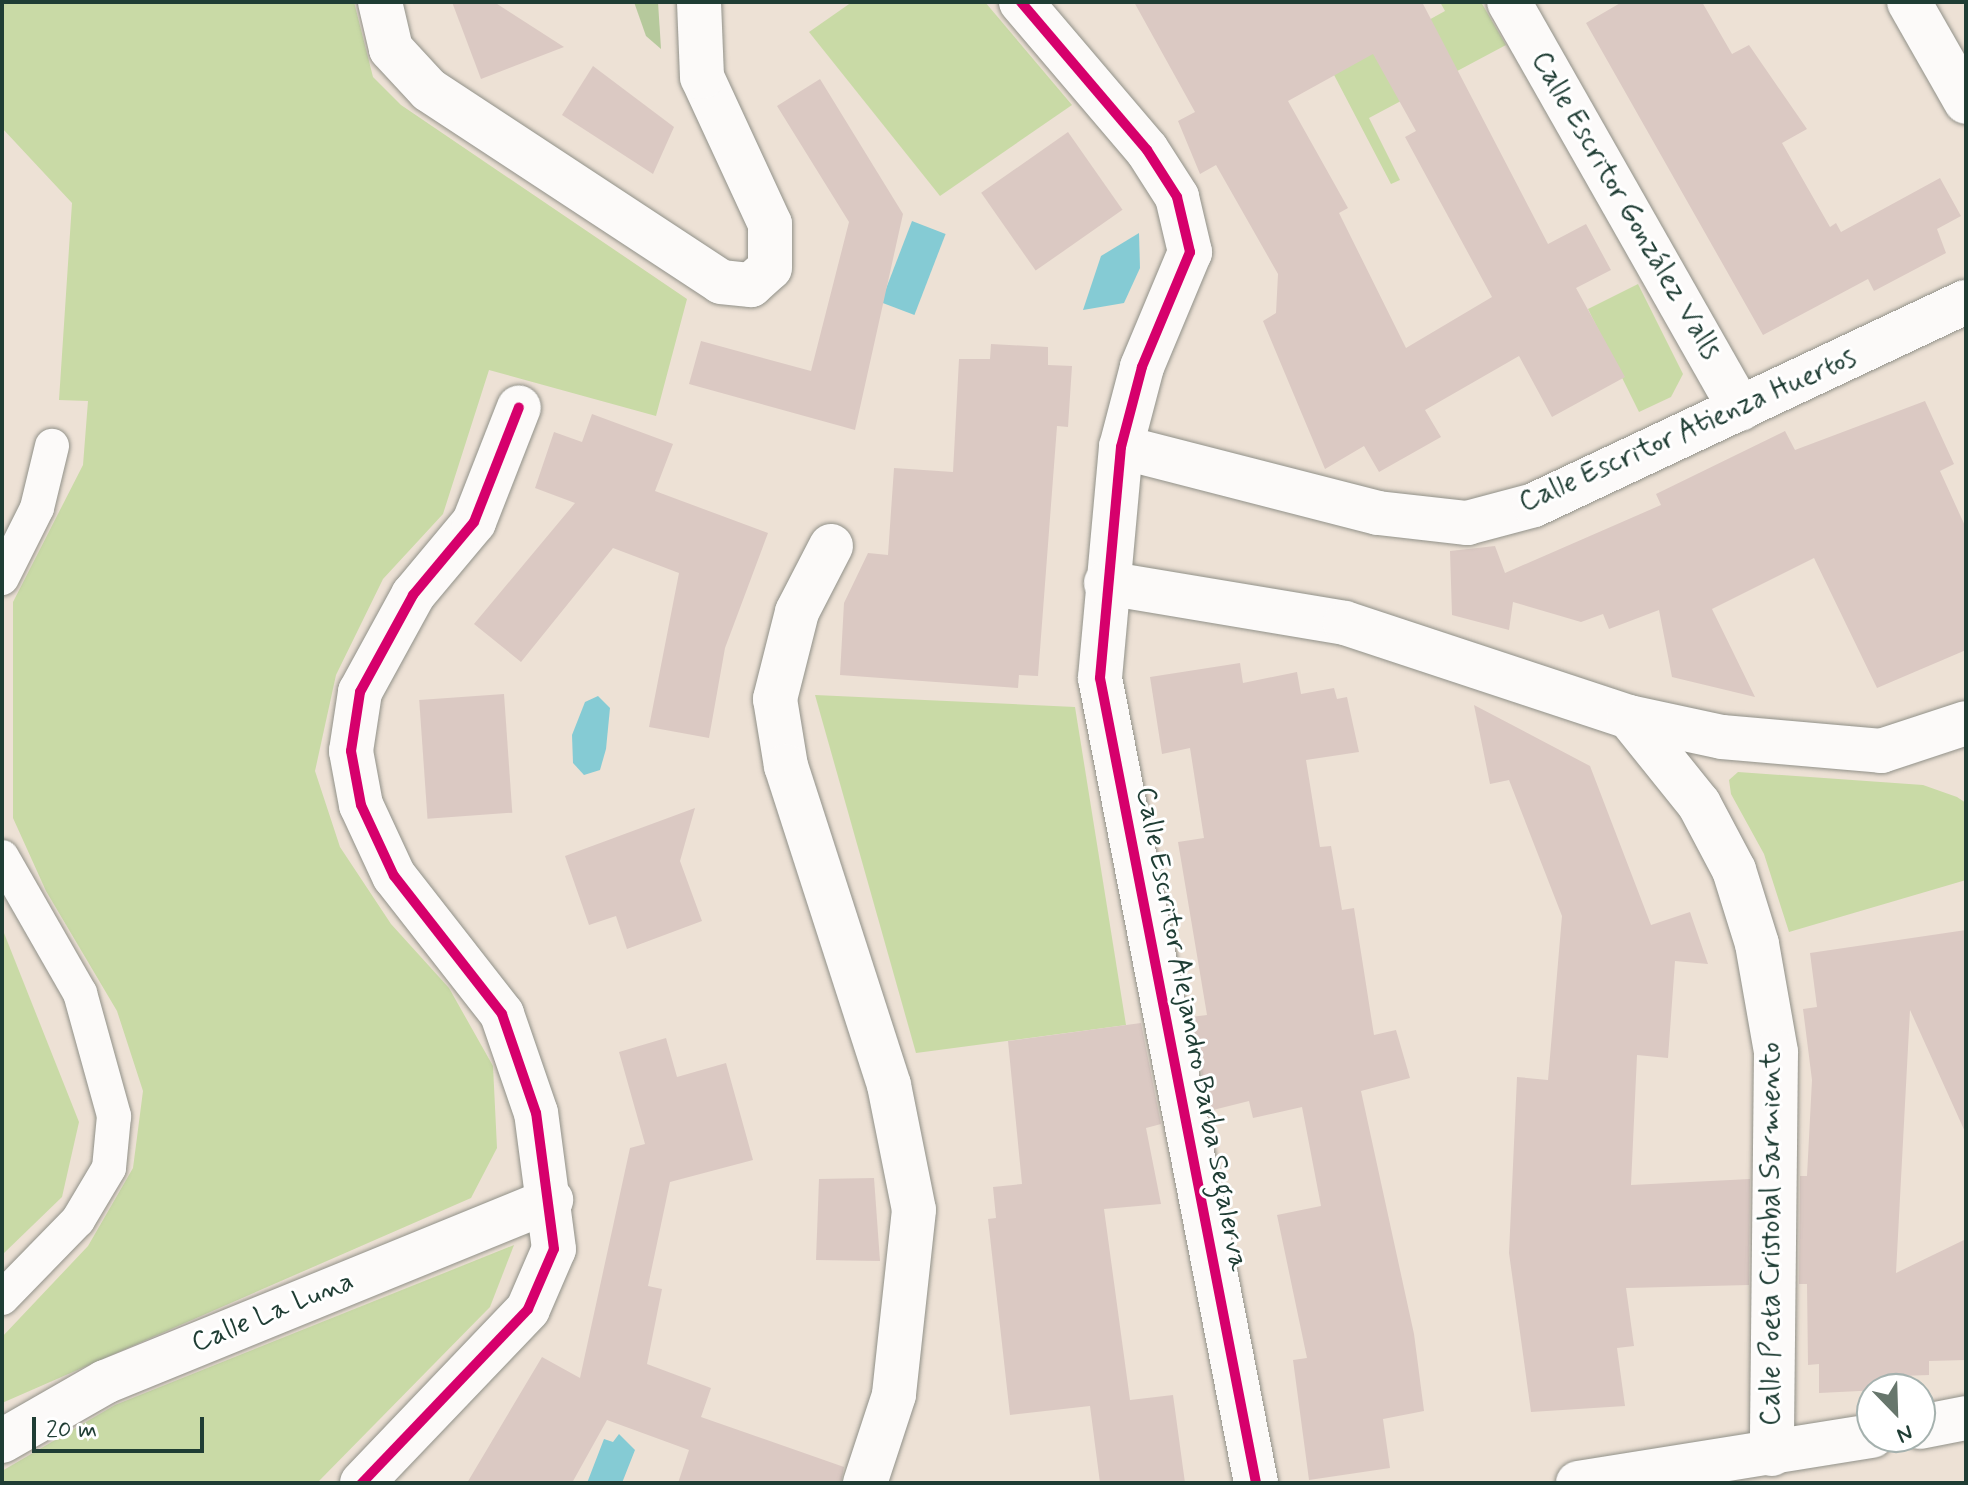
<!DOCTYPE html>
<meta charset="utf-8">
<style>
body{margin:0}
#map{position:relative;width:1968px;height:1485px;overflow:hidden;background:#ede1d5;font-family:Mynerve,sans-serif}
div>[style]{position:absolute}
.green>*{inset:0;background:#c9daa6}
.forest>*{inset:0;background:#b6c99c}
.water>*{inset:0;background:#85cbd4;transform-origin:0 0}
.building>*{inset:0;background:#dbc9c3;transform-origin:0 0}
.roads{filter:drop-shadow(0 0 2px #919189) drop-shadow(0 0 2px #919189)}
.lane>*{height:34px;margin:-17px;padding:0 17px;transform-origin:17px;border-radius:17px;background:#fcfaf9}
.street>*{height:44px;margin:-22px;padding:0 22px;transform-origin:22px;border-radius:22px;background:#fcfaf9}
.cycleway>*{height:10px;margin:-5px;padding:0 5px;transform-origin:5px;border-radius:5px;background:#d6006c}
span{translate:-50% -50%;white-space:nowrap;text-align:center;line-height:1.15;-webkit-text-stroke:6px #fff;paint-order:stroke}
.street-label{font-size:28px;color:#1f3d34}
.frame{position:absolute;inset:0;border:4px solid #1f3d34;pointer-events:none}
.north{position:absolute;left:1856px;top:1373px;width:80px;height:80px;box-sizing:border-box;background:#fff;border:2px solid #a5b1ae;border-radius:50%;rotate:157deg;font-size:22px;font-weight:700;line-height:32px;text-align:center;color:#1f3d34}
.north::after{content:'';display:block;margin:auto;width:28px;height:36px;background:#67766c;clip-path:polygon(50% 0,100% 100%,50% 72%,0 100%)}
.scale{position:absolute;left:32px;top:1417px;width:172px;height:36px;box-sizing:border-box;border:4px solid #1f3d34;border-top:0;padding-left:10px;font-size:24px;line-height:28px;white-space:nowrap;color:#1f3d34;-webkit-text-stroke:6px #fff;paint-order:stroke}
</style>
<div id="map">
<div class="green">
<i style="clip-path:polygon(2px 2px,354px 2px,373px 77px,401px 105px,687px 299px,656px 416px,489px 370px,443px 514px,383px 579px,336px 675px,315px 771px,340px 847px,391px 924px,449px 988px,493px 1066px,497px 1148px,471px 1198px,2px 1403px,2px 1337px,88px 1246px,133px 1168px,143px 1091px,117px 1011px,46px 891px,13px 818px,13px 602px,83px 465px,88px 401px,59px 400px,72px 203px,2px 128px)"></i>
<i style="clip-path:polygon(852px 2px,985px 2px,1072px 105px,940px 196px,809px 32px)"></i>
<i style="clip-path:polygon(1440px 2px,1481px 2px,1506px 45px,1369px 118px,1400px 180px,1391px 184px,1333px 73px,1445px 11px)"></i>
<i style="clip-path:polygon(1638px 284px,1683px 374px,1671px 397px,1639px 412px,1588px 309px)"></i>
<i style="clip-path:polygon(815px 695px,1075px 707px,1126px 1025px,916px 1053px)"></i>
<i style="clip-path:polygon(1738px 772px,1923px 785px,1957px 797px,1966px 803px,1966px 880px,1789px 932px,1764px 854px,1731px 794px,1729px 780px)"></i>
<i style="clip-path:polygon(2px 928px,79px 1122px,62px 1197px,2px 1255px)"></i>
<i style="clip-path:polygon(514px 1245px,490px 1307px,317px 1483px,2px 1483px,2px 1471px,115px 1405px)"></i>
</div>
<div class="forest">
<i style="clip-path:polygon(634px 2px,658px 2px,661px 49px,646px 36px)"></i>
</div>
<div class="water">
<i style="left:912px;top:221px;width:36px;height:87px;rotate:21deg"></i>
<i style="clip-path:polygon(1139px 233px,1140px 268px,1124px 303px,1083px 310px,1101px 256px)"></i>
<i style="clip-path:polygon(598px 696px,610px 708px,606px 749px,600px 770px,584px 775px,573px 763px,572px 735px,585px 702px)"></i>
<i style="clip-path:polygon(619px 1434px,635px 1450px,622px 1483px,587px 1483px,604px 1439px,613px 1442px)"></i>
</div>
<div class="building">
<i style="clip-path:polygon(452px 2px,494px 2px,564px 47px,481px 79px)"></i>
<i style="clip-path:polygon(evenodd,1134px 2px,1422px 2px,1548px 244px,1586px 224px,1611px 270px,1576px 288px,1625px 377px,1552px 417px,1519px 356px,1425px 410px,1441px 437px,1379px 472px,1364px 446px,1325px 469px,1263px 321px,1276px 313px,1278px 274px,1216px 165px,1200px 174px,1178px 121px,1195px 112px,1134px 2px,1373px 54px,1416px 131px,1405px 137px,1492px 297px,1406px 348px,1339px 213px,1348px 208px,1288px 101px,1373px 54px)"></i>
<i style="clip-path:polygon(1622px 2px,1702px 2px,1732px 54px,1749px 45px,1807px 129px,1782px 143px,1830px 227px,1836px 223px,1841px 232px,1940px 178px,1961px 216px,1937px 229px,1946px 253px,1874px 291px,1868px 279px,1763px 335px,1586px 23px)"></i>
<i style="clip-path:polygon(593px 66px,674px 127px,653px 174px,562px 115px)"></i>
<i style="clip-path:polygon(820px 79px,903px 214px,855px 430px,689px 384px,701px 341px,811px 371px,849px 222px,777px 106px)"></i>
<i style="left:1068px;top:132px;width:95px;height:106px;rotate:55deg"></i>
<i style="clip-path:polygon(991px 344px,1048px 347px,1048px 365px,1072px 366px,1068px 427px,1057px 426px,1038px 676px,1019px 675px,1018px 688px,840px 675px,844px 603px,868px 553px,888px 555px,894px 468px,953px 472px,959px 359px,990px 359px)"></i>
<i style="clip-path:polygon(1925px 401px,1954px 464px,1940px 471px,1966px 528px,1966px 650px,1877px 688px,1814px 558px,1712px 609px,1755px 697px,1672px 677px,1659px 610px,1609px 629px,1603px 614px,1581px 622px,1513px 602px,1509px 630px,1452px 615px,1450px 551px,1495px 546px,1505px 573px,1661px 505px,1656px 494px,1785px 431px,1795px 450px)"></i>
<i style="clip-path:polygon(592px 414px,673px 444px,655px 491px,768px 533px,725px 648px,709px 738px,649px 727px,679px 573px,613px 548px,521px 662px,474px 624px,575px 503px,535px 488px,554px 432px,582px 442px)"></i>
<i style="clip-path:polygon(1240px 663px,1243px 683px,1297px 672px,1301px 694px,1334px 688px,1337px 699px,1347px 697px,1359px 752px,1306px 760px,1320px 847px,1331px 846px,1342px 910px,1354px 908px,1374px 1035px,1396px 1030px,1410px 1078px,1361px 1091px,1414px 1334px,1424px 1411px,1383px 1419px,1390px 1468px,1309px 1480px,1293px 1360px,1307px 1358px,1277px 1215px,1321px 1206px,1302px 1107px,1253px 1118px,1249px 1101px,1209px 1111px,1191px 1017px,1207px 1015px,1178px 842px,1204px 838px,1190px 748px,1162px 754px,1150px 677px)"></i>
<i style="left:504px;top:694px;width:119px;height:85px;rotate:86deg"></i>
<i style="clip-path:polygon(1474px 705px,1590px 766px,1651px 925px,1690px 912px,1708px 964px,1675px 961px,1668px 1058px,1637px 1055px,1631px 1185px,1750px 1179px,1749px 1285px,1626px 1288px,1634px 1346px,1617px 1348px,1625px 1406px,1531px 1412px,1509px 1253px,1517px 1077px,1548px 1080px,1562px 916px,1509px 780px,1490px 784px)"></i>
<i style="clip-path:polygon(695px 808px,680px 861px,702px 921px,627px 949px,616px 916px,589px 925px,565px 856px)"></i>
<i style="clip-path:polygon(1966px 930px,1966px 1134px,1910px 1010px,1896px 1273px,1966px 1239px,1966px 1360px,1929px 1361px,1929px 1375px,1901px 1376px,1900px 1389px,1819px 1393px,1819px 1364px,1808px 1365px,1807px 1284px,1799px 1284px,1800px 1176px,1807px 1176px,1812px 1080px,1803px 1009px,1817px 1007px,1810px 953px)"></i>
<i style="clip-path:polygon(1141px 1023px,1161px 1124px,1146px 1128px,1161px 1204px,1104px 1209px,1130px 1400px,1173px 1395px,1185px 1483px,1100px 1483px,1090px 1406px,1010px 1415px,988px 1219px,996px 1218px,993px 1187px,1022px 1184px,1008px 1041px)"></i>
<i style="clip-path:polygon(666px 1038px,677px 1077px,726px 1063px,753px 1160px,670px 1182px,648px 1286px,662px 1289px,647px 1364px,711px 1388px,701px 1417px,844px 1467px,841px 1483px,678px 1483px,689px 1450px,607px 1420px,572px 1483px,467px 1483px,542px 1357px,580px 1378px,630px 1148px,645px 1144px,619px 1052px)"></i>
<i style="clip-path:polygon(874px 1178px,880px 1261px,816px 1260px,819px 1179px)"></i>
</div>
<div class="roads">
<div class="lane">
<i style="left:2px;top:578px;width:78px;rotate:-63.4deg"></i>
<i style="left:37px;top:508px;width:64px;rotate:-76.4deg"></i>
<i style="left:2px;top:857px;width:157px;rotate:60.2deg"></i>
<i style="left:80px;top:993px;width:128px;rotate:74.5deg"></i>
<i style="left:114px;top:1116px;width:52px;rotate:95.5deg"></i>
<i style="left:109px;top:1168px;width:61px;rotate:120.8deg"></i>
<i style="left:78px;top:1220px;width:109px;rotate:134.3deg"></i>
</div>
<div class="street">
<i style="left:380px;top:2px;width:48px;rotate:76.8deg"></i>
<i style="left:391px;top:49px;width:56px;rotate:47.2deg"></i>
<i style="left:429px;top:90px;width:349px;rotate:33.3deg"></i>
<i style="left:721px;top:282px;width:30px;rotate:6deg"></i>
<i style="left:751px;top:285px;width:25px;rotate:-42deg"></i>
<i style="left:770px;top:268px;width:44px;rotate:-90deg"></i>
<i style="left:770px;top:224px;width:162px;rotate:-114.8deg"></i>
<i style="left:702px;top:77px;width:75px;rotate:-92.3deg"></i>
<i style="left:1021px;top:2px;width:194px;rotate:49.6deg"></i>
<i style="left:1147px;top:150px;width:56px;rotate:57.4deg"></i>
<i style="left:1177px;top:197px;width:57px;rotate:76.7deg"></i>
<i style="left:1190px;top:252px;width:125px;rotate:112.7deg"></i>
<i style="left:1142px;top:367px;width:83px;rotate:104.7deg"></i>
<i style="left:1121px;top:447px;width:232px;rotate:95.2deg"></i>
<i style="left:1100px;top:678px;width:820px;rotate:79.03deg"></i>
<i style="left:1509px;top:2px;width:468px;rotate:60.4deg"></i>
<i style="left:1909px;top:2px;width:115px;rotate:60.3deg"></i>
<i style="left:1121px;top:447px;width:265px;rotate:14.4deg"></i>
<i style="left:1378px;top:513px;width:90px;rotate:6.4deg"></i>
<i style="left:1467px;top:523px;width:69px;rotate:-15deg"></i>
<i style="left:1534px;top:505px;width:477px;rotate:-25.2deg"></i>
<i style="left:831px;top:546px;width:74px;rotate:117.3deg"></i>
<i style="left:797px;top:612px;width:90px;rotate:104.2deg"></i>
<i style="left:775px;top:699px;width:68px;rotate:80.7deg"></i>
<i style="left:786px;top:766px;width:335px;rotate:72.1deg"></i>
<i style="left:889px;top:1085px;width:127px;rotate:78.7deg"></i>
<i style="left:914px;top:1210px;width:186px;rotate:96.2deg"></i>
<i style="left:894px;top:1395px;width:93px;rotate:108.2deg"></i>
<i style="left:1106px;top:583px;width:242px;rotate:9.5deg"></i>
<i style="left:1345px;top:623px;width:299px;rotate:18.3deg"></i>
<i style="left:1629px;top:717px;width:95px;rotate:12.1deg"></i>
<i style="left:1722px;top:737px;width:160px;rotate:5deg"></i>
<i style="left:1881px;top:751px;width:89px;rotate:-18.2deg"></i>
<i style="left:1629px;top:717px;width:112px;rotate:51.2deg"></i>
<i style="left:1699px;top:804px;width:75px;rotate:62.1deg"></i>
<i style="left:1734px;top:870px;width:77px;rotate:72.7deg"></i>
<i style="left:1757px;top:944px;width:110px;rotate:80deg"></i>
<i style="left:1776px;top:1052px;width:402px;rotate:90.6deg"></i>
<i style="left:1920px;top:1427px;width:47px;rotate:-11.1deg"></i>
<i style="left:2px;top:1441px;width:119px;rotate:-29.8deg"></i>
<i style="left:105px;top:1382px;width:482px;rotate:-22.2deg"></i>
<i style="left:362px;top:1483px;width:240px;rotate:-46.3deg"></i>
<i style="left:528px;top:1309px;width:65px;rotate:-66.6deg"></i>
<i style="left:554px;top:1249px;width:137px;rotate:-97.5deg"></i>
<i style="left:536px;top:1113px;width:105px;rotate:-109deg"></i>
<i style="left:502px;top:1014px;width:175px;rotate:-128deg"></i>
<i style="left:394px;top:876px;width:78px;rotate:-114.9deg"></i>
<i style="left:361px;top:805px;width:55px;rotate:-100.5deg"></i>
<i style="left:351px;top:751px;width:60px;rotate:-81.3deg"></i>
<i style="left:360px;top:692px;width:111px;rotate:-61.3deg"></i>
<i style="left:413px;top:595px;width:95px;rotate:-50.1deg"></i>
<i style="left:474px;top:522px;width:123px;rotate:-68.6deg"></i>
<i style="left:1578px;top:1483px;width:298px;rotate:-9.1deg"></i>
</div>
</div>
<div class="cycleway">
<i style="left:1021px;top:2px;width:194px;rotate:49.6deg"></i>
<i style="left:1147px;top:150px;width:56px;rotate:57.4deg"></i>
<i style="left:1177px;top:197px;width:57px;rotate:76.7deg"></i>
<i style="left:1190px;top:252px;width:125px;rotate:112.7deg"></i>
<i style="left:1142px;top:367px;width:83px;rotate:104.7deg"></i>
<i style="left:1121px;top:447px;width:232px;rotate:95.2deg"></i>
<i style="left:1100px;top:678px;width:820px;rotate:79.03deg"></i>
<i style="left:362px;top:1483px;width:240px;rotate:-46.3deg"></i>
<i style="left:528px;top:1309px;width:65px;rotate:-66.6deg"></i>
<i style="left:554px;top:1249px;width:137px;rotate:-97.5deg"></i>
<i style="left:536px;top:1113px;width:105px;rotate:-109deg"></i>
<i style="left:502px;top:1014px;width:175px;rotate:-128deg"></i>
<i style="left:394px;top:876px;width:78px;rotate:-114.9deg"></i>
<i style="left:361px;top:805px;width:55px;rotate:-100.5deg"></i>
<i style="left:351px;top:751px;width:60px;rotate:-81.3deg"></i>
<i style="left:360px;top:692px;width:111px;rotate:-61.3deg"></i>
<i style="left:413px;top:595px;width:95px;rotate:-50.1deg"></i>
<i style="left:474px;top:522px;width:123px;rotate:-68.6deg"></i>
</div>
<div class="street-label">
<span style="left:1625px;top:206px;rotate:60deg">Calle Escritor González Valls</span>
<span style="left:1688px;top:431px;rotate:-24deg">Calle Escritor Atienza Huertos</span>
<span style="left:1191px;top:1029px;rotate:79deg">Calle Escritor Alejandro Barba Segalerva</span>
<span style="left:1772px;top:1234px;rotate:-90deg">Calle Poeta Cristobal Sarmiento</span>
<span style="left:273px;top:1313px;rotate:-22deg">Calle La Luna</span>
</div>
<div class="frame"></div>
<div class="north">N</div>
<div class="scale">20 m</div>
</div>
